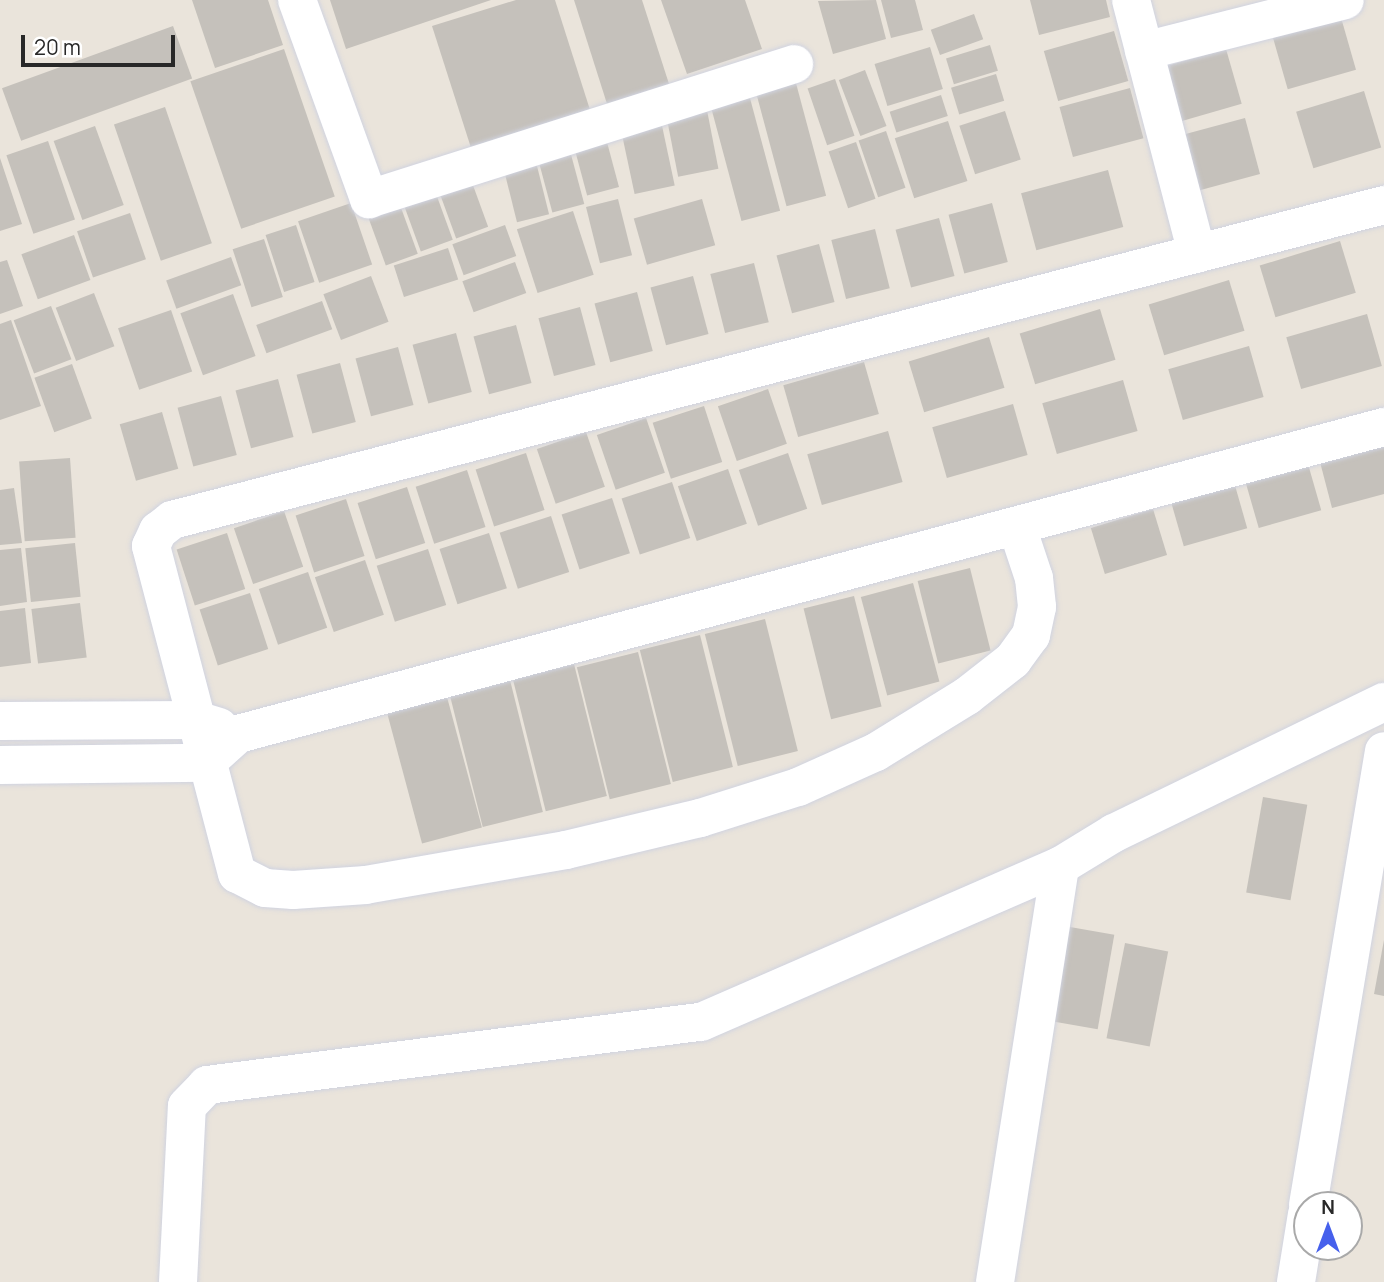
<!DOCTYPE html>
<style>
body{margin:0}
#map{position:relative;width:1384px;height:1282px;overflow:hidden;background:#eae4db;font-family:Manrope,sans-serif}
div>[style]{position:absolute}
.building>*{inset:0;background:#c5c1bb;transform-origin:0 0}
.roads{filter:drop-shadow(0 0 2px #d0d3e0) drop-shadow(0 0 2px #d0d3e0)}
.minor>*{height:38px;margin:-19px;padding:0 19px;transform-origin:19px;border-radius:19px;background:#fff}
span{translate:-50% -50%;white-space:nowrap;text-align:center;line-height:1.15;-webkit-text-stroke:5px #fff;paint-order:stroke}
.north{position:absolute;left:1293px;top:1191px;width:70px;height:70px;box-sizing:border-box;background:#fff;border:2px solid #a9a9a9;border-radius:50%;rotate:0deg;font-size:19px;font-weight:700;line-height:28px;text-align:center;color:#282828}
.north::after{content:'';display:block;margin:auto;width:24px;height:32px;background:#4660ec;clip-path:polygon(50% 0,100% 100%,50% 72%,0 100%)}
.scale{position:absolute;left:21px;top:35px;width:154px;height:32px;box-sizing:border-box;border:4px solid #282828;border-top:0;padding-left:9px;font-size:21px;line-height:24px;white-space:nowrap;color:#282828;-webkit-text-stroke:5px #fff;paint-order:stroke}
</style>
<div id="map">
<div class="building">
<i style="clip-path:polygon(192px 0,268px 0,283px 45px,215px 68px)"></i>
<i style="clip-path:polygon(330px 0,491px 0,346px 49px)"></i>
<i style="clip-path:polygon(516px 0,555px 0,591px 113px,472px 151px,432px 26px)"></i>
<i style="clip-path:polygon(574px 0,642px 0,670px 87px,608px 107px)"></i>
<i style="clip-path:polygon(661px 0,745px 0,762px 49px,687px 74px)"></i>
<i style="clip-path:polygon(876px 0,886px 39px,833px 54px,818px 1px)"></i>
<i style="clip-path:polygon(881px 0,915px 0,923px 30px,891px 38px)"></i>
<i style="clip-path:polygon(1030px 0,1106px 0,1110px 17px,1039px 35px)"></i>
<i style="left:974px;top:14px;width:27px;height:46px;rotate:70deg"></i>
<i style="left:1340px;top:14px;width:58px;height:71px;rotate:74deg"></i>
<i style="left:173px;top:26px;width:56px;height:182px;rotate:70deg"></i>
<i style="left:1114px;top:31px;width:52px;height:73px;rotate:74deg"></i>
<i style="left:990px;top:45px;width:27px;height:46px;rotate:73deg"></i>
<i style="left:930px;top:47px;width:44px;height:58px;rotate:73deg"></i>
<i style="left:284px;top:49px;width:156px;height:99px;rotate:71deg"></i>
<i style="left:1226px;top:49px;width:57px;height:72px;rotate:74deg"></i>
<i style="left:865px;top:70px;width:60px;height:28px;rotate:69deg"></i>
<i style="left:793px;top:72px;width:128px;height:41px;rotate:75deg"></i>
<i style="left:996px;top:74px;width:28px;height:47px;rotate:73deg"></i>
<i style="left:835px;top:79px;width:60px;height:29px;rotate:71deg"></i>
<i style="left:747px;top:87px;width:128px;height:40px;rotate:75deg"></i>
<i style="left:1130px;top:88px;width:52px;height:73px;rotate:75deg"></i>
<i style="left:1364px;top:91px;width:59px;height:71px;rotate:73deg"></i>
<i style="left:941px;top:95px;width:22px;height:54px;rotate:72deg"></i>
<i style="left:706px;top:105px;width:65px;height:41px;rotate:79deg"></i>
<i style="left:165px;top:107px;width:144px;height:54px;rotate:71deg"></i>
<i style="left:1005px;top:111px;width:51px;height:48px;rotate:72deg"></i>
<i style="left:1245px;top:118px;width:58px;height:72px;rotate:75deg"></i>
<i style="left:661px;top:121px;width:66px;height:41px;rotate:78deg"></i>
<i style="left:948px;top:121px;width:63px;height:56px;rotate:72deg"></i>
<i style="left:95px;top:126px;width:84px;height:44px;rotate:70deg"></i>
<i style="left:604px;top:131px;width:58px;height:33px;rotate:75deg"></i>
<i style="left:886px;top:131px;width:60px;height:29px;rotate:71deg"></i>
<i style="left:48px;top:141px;width:83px;height:44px;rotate:71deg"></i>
<i style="left:856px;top:142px;width:60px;height:29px;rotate:71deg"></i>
<i style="left:569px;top:147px;width:59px;height:33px;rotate:75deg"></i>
<i style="clip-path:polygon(0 158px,22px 224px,0 231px)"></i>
<i style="left:535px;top:158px;width:58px;height:33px;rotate:76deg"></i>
<i style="left:1108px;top:170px;width:59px;height:90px;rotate:75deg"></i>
<i style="left:470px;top:177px;width:53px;height:34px;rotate:70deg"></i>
<i style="left:435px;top:191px;width:52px;height:34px;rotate:70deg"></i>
<i style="left:618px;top:199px;width:58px;height:33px;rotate:76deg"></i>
<i style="left:702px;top:199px;width:48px;height:71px;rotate:74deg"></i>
<i style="left:351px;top:203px;width:65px;height:56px;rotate:71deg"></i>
<i style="left:992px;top:203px;width:61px;height:45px;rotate:75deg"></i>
<i style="left:400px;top:205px;width:52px;height:34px;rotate:70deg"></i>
<i style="left:573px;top:211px;width:67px;height:59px;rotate:72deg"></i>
<i style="left:130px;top:213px;width:49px;height:56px;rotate:71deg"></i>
<i style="left:939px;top:218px;width:60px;height:45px;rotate:75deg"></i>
<i style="left:296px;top:225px;width:60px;height:32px;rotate:72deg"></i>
<i style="left:505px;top:225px;width:33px;height:56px;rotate:70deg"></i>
<i style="left:875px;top:229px;width:61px;height:45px;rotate:76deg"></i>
<i style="left:74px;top:235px;width:48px;height:56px;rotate:70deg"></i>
<i style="left:264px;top:239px;width:61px;height:33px;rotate:72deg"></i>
<i style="left:1340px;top:241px;width:54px;height:84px;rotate:73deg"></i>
<i style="left:819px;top:244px;width:60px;height:44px;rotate:75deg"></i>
<i style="left:448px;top:248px;width:33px;height:57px;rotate:72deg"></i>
<i style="left:231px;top:257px;width:30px;height:69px;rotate:70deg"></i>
<i style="clip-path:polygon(7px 260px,23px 306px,0 314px,0 262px)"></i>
<i style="left:515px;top:262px;width:33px;height:56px;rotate:70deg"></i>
<i style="left:754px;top:263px;width:61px;height:45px;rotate:76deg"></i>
<i style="left:371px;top:276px;width:49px;height:51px;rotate:69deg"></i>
<i style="left:693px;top:276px;width:60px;height:44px;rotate:75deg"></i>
<i style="left:1229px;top:280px;width:53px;height:84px;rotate:73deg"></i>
<i style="left:637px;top:292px;width:61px;height:44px;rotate:75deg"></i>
<i style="left:94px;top:293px;width:57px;height:41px;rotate:69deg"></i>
<i style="left:233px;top:294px;width:66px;height:56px;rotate:70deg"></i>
<i style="left:322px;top:301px;width:30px;height:70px;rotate:70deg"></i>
<i style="left:51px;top:306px;width:57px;height:40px;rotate:69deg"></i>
<i style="left:580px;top:307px;width:60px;height:43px;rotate:75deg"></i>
<i style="left:1100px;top:309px;width:53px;height:84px;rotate:73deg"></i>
<i style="left:171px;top:310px;width:65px;height:56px;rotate:71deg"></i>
<i style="left:1367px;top:314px;width:54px;height:84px;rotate:74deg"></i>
<i style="clip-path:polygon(11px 320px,41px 406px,0 420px,0 324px)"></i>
<i style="left:516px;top:325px;width:60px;height:44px;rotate:75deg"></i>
<i style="left:456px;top:333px;width:61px;height:45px;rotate:75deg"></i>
<i style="left:989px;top:337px;width:53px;height:84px;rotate:73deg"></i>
<i style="left:1249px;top:346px;width:53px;height:84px;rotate:74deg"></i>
<i style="left:398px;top:347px;width:60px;height:44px;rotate:75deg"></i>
<i style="left:864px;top:362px;width:54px;height:84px;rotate:74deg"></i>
<i style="left:340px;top:363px;width:61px;height:45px;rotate:75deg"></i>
<i style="left:72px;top:364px;width:58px;height:40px;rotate:70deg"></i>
<i style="left:278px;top:379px;width:60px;height:44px;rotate:75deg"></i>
<i style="left:1123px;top:380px;width:53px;height:84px;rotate:74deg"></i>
<i style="left:768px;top:389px;width:58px;height:53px;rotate:71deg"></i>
<i style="left:221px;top:396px;width:61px;height:45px;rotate:75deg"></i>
<i style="left:1013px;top:404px;width:53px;height:84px;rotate:74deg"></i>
<i style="left:704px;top:406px;width:59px;height:54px;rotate:72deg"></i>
<i style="left:162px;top:412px;width:59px;height:44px;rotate:74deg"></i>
<i style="left:646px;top:418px;width:58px;height:52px;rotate:71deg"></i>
<i style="left:888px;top:431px;width:53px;height:84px;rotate:74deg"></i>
<i style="left:586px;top:432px;width:58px;height:52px;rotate:71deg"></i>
<i style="clip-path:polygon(1384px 445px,1384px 494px,1332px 508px,1320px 462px)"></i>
<i style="left:526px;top:453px;width:60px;height:53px;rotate:72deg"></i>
<i style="left:788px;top:453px;width:59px;height:52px;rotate:71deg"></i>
<i style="left:70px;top:458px;width:80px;height:51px;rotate:86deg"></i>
<i style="left:1308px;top:464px;width:48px;height:65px;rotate:74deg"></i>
<i style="left:728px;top:469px;width:58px;height:53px;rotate:71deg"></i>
<i style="left:467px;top:470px;width:60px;height:54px;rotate:72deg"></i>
<i style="left:672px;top:482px;width:59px;height:53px;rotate:72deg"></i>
<i style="left:1234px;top:482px;width:48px;height:66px;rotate:74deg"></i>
<i style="left:407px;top:487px;width:59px;height:52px;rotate:72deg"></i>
<i style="clip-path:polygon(14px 488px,22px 543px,0 545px,0 490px)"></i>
<i style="left:612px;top:498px;width:58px;height:53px;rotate:72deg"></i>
<i style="left:346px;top:499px;width:60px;height:53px;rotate:72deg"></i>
<i style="left:1153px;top:509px;width:48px;height:65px;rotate:73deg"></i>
<i style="left:284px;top:511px;width:59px;height:53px;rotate:71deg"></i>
<i style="left:551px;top:516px;width:59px;height:54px;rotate:72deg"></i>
<i style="left:227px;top:533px;width:59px;height:53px;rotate:72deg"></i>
<i style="left:489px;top:533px;width:58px;height:52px;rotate:72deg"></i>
<i style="left:75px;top:543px;width:54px;height:50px;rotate:84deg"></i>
<i style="clip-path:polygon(21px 548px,27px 602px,0 606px,0 550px)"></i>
<i style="left:428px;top:549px;width:59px;height:54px;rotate:72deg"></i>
<i style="left:365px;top:560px;width:58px;height:53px;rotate:71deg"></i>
<i style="left:970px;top:568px;width:85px;height:54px;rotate:76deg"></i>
<i style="left:308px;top:572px;width:59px;height:52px;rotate:71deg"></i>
<i style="left:913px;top:583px;width:102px;height:54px;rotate:75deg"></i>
<i style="left:250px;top:593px;width:59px;height:53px;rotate:72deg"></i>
<i style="left:854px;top:596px;width:114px;height:52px;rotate:76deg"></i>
<i style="left:80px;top:603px;width:55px;height:49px;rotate:83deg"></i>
<i style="clip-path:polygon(25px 608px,31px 663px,0 667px,0 611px)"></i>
<i style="left:765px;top:619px;width:136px;height:62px;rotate:76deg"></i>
<i style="left:700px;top:635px;width:136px;height:62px;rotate:76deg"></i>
<i style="left:638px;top:652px;width:136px;height:63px;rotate:76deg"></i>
<i style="left:574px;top:664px;width:136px;height:63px;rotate:76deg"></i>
<i style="left:510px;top:680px;width:136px;height:62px;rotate:76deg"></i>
<i style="left:447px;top:697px;width:135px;height:62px;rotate:75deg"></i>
<i style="left:1263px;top:797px;width:45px;height:97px;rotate:10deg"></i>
<i style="left:1070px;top:927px;width:45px;height:96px;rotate:10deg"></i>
<i style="clip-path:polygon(1384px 940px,1384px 996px,1374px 994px)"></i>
<i style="left:1125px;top:943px;width:44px;height:97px;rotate:11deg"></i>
</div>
<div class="roads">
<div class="minor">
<i style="left:297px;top:0;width:212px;rotate:70.1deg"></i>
<i style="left:369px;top:199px;width:446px;rotate:-17.6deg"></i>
<i style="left:1131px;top:0;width:262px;rotate:75.4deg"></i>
<i style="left:1144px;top:51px;width:207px;rotate:-14.2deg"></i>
<i style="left:1017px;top:527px;width:54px;rotate:71.6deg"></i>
<i style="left:1034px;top:578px;width:29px;rotate:84deg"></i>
<i style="left:1037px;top:607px;width:29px;rotate:102deg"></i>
<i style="left:1031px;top:635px;width:31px;rotate:126deg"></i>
<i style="left:1013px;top:660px;width:58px;rotate:142deg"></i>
<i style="left:967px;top:696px;width:107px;rotate:148.4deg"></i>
<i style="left:876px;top:752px;width:85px;rotate:155.8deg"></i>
<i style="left:798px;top:787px;width:103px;rotate:162.4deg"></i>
<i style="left:700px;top:818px;width:138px;rotate:166.6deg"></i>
<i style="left:566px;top:850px;width:203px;rotate:170.1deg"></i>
<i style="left:366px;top:885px;width:73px;rotate:176.1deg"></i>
<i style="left:293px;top:890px;width:28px;rotate:-176deg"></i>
<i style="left:265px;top:888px;width:31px;rotate:-153deg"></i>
<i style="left:237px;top:874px;width:339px;rotate:-104.7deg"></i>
<i style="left:151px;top:546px;width:17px;rotate:-65deg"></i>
<i style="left:158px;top:531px;width:18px;rotate:-38deg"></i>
<i style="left:172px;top:520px;width:1252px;rotate:-14.57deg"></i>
<i style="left:0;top:721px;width:196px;rotate:-0.3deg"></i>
<i style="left:196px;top:720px;width:24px;rotate:17deg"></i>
<i style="left:0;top:765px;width:206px;rotate:-0.6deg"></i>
<i style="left:206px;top:763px;width:43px;rotate:-42.2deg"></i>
<i style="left:238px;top:734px;width:1186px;rotate:-15deg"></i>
<i style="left:1308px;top:1205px;width:460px;rotate:-80.5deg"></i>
<i style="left:178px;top:1282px;width:176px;rotate:-87.1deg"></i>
<i style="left:187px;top:1106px;width:29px;rotate:-46deg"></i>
<i style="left:207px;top:1085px;width:498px;rotate:-7.3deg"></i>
<i style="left:701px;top:1022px;width:391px;rotate:-23.5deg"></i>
<i style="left:1060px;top:866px;width:63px;rotate:-31.4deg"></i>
<i style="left:1114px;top:833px;width:300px;rotate:-25.9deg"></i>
<i style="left:995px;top:1282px;width:421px;rotate:-81.1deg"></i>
<i style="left:1296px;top:1282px;width:69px;rotate:-80.8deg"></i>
</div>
</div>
<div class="north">N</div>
<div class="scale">20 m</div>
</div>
